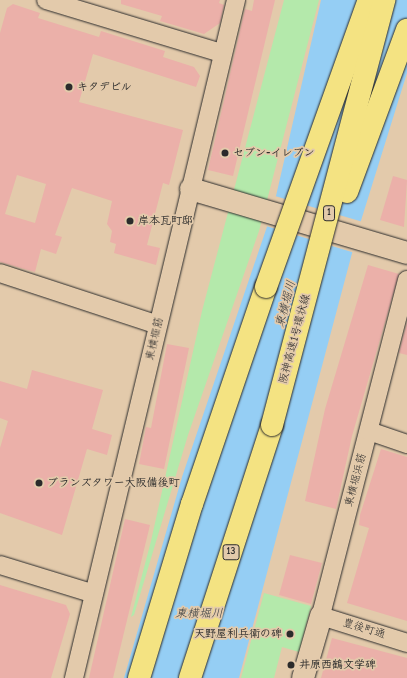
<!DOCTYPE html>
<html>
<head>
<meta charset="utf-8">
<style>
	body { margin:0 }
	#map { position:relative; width:407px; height:678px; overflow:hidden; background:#e3caab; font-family:"Comic Neue","Klee One",sans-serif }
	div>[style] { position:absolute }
	.green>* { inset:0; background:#b4e9ab }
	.water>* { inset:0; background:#95cef4 }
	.pier>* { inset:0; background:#e3caab }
	.building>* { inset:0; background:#ebb0a9 }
	.roads { filter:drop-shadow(0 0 1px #2b2b2b) drop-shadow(0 0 1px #2b2b2b) }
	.street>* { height:18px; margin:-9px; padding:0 9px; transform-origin:9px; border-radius:9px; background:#e3caab }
	.secondary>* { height:22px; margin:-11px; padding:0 11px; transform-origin:11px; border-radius:11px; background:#e3caab }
	.highway>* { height:22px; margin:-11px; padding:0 11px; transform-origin:11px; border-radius:11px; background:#f4e382 }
	.bridges { filter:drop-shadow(0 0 1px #2b2b2b) drop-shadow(0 0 1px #2b2b2b) }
	.highway-bridge>* { height:22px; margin:-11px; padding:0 11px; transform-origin:11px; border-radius:11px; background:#f4e382 }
	.dots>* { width:11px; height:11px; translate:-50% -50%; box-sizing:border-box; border:2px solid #e3caab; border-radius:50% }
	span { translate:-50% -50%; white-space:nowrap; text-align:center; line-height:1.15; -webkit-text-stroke:3.5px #e3caab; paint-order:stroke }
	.shield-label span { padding:1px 3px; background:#e3caab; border:1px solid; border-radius:3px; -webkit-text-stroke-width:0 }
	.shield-label { font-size:10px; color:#2b2b2b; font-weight:700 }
	.poi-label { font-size:11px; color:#2b2b2b; font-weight:700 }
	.left { translate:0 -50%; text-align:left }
	.right { translate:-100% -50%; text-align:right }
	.street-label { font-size:11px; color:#2b2b2b }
	.water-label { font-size:12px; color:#363b3f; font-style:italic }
</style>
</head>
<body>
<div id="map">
	<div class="green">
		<i style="clip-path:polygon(284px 0,319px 0,259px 231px,188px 435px,134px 615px,131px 617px,151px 541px,202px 311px)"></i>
		<i style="clip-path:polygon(264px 593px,311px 606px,299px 652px,282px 647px,274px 678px,241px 678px)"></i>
	</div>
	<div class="water">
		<i style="clip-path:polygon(321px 0,407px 0,407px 73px,359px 227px,239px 678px,124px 678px,182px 477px,273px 209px)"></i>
	</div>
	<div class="pier">
		<i style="clip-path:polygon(275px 196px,363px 222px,355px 253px,266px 226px)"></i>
	</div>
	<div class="building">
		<i style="clip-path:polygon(121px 0,220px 0,219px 3px,224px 5px,220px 23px,204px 34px,160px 21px,162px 16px,121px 4px)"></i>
		<i style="clip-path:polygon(254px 0,275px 0,233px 176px,208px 170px,245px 9px,252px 11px)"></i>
		<i style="clip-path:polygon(evenodd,13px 4px,40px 13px,38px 18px,99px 37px,101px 31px,165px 51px,163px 57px,194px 67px,200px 76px,196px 87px,93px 54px,79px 102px,183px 130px,169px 185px,163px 183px,147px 245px,160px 248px,156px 265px,114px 253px,116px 244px,110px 242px,112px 231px,107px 224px,112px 201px,72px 188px,55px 235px,62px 237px,56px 254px,41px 249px,35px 272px,0 262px,0 33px,7px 8px,13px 4px,17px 175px,46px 184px,35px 223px,5px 214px,17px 175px)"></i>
		<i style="clip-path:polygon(393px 176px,407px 180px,404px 227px,380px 220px)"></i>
		<i style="clip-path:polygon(368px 265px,399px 274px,352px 436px,336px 509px,305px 501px,325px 409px)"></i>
		<i style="clip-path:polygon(407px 322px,407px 355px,399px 353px)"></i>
		<i style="clip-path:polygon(167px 344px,189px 348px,164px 469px,139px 464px,146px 427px,151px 428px)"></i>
		<i style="clip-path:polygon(32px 370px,103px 390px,92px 429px,112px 435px,107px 455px,87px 449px,62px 535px,0 513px,0 448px,8px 421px,0 418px,0 381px,27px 389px)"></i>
		<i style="clip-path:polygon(381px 449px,407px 457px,407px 621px,347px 603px,369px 528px,359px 525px,360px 515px)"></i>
		<i style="clip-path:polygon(125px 519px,150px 525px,113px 678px,89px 678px)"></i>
		<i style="clip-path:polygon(290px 555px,322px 563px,311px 604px,279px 595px)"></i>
		<i style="clip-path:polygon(0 585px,66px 605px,70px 614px,51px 678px,0 678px)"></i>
		<i style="clip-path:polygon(332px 638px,407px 658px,407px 678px,321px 678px)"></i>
	</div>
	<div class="roads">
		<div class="street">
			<i style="left:46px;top:0;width:184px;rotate:16.8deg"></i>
			<i style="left:0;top:273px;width:166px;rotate:18.2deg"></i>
			<i style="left:407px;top:280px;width:347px;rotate:104.4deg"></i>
			<i style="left:321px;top:616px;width:90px;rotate:17.4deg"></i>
			<i style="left:369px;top:431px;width:40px;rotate:18.9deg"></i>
			<i style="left:0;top:565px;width:98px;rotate:17.1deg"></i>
			<i style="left:74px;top:678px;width:697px;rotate:-76.56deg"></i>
		</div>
		<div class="secondary">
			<i style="left:191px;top:189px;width:225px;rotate:16.5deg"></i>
			<i style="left:303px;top:678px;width:65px;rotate:-73.8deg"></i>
		</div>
		<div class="highway">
			<i style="left:139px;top:678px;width:182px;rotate:-73.1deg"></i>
			<i style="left:192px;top:504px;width:229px;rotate:-71.2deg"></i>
			<i style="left:190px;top:678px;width:266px;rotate:-72deg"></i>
		</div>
	</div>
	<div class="bridges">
		<div class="highway-bridge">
			<i style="left:347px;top:192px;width:173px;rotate:-69.7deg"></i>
			<i style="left:266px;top:287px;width:305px;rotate:-70.3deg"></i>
			<i style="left:272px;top:425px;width:440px;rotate:-75.2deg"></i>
		</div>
	</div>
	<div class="dots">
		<i style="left:69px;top:87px;background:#2b2b2b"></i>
		<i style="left:225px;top:153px;background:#2b2b2b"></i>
		<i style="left:130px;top:221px;background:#2b2b2b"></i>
		<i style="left:39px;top:483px;background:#2b2b2b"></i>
		<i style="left:290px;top:634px;background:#2b2b2b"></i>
		<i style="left:291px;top:665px;background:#2b2b2b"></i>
	</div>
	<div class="shield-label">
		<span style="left:329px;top:213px">1</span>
		<span style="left:231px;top:552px">13</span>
	</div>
	<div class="poi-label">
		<span class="left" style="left:77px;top:87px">キタデビル</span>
		<span class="left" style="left:233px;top:153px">セブン-イレブン</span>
		<span class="left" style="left:138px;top:221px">岸本瓦町邸</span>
		<span class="left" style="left:47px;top:483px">ブランズタワー大阪備後町</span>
		<span class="right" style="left:282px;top:634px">天野屋利兵衛の碑</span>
		<span class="left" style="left:299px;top:665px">井原西鶴文学碑</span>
	</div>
	<div class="street-label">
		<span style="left:155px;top:339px;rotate:-77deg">東横堀筋</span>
		<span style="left:295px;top:339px;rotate:-75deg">阪神高速1号環状線</span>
		<span style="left:356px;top:480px;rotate:-75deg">東横堀浜筋</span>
		<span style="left:364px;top:629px;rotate:17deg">豊後町通</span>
	</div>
	<div class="water-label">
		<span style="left:286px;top:304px;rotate:-75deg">東横堀川</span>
		<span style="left:199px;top:614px">東横堀川</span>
	</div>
</div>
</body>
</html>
